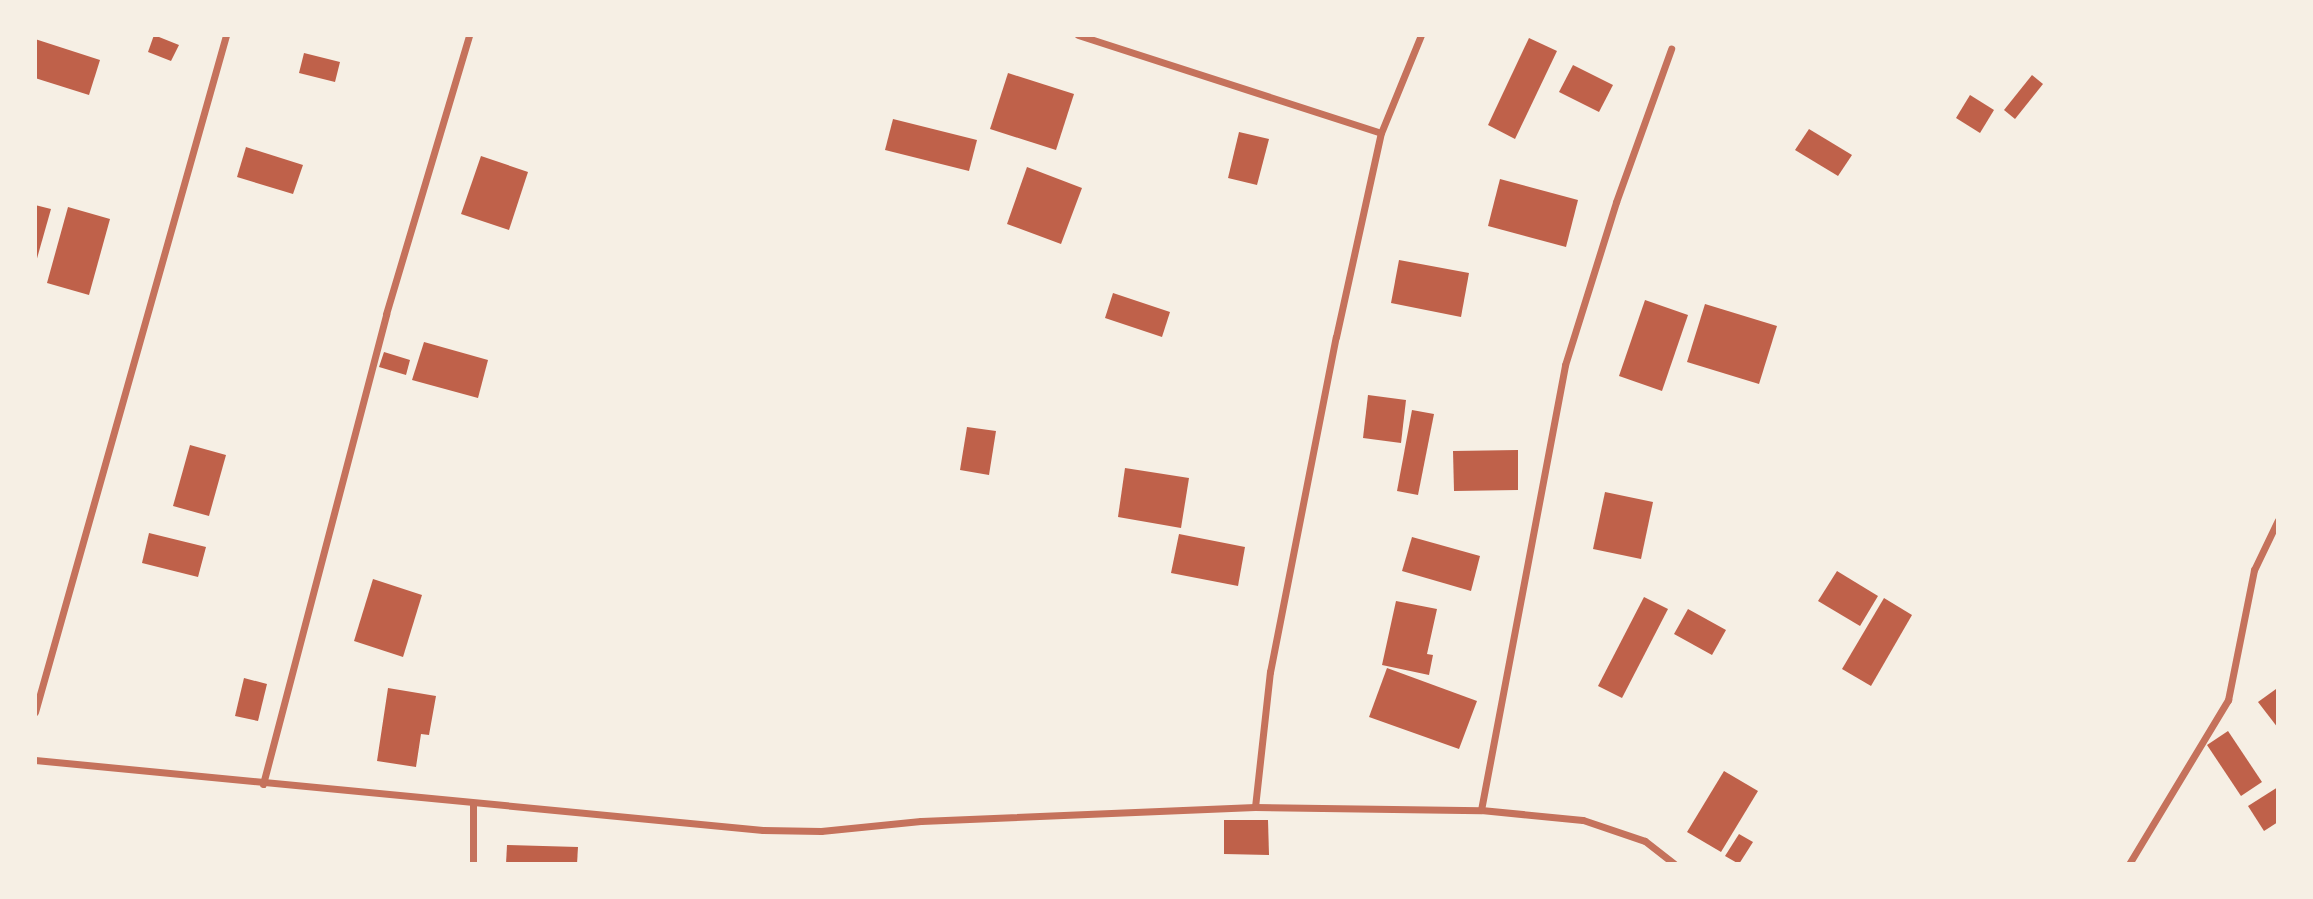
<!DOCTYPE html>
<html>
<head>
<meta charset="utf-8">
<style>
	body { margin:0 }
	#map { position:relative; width:2313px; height:899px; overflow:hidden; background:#f6efe4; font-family:Barlow,sans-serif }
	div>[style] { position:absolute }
	.building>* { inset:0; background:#bf614a }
	.minor>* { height:7px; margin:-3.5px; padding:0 3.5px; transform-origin:3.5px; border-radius:3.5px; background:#c5725c }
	span { translate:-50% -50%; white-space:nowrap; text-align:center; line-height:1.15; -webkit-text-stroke:7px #f6efe4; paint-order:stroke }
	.frame { position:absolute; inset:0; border:37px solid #f6efe4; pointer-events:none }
</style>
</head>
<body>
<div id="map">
	<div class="building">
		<i style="clip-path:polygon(154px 35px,179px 45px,171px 61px,148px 52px)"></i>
		<i style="clip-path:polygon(1529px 38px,1557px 51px,1515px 139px,1488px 125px)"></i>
		<i style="clip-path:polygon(35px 39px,100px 60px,89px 95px,35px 78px)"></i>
		<i style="clip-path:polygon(304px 53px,340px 62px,335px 82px,299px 73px)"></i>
		<i style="clip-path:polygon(1573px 65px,1613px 85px,1599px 112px,1559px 92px)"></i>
		<i style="clip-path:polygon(1008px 73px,1074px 94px,1056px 150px,990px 129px)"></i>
		<i style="clip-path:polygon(2032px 75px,2043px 84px,2015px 119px,2004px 110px)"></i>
		<i style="clip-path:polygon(1970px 95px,1994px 110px,1980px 133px,1956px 118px)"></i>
		<i style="clip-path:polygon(893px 119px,977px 140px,969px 171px,885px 150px)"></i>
		<i style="clip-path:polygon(1809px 129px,1852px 155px,1838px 176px,1795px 150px)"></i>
		<i style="clip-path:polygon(1239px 132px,1269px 139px,1257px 185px,1228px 178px)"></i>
		<i style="clip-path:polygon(246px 147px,303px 165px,293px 194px,237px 177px)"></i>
		<i style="clip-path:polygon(481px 156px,528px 172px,509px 230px,461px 214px)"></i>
		<i style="clip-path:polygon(1027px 167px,1082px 188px,1061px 244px,1007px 224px)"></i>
		<i style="clip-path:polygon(1500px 179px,1578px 200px,1566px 247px,1488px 226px)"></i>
		<i style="clip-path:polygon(35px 205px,51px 209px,36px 262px,35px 262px)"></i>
		<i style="clip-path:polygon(68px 207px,110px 219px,89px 295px,47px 283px)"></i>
		<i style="clip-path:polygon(1399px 260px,1469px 273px,1461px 317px,1391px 303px)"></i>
		<i style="clip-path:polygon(1113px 293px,1170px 312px,1162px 337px,1105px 318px)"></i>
		<i style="clip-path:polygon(1645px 300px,1688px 315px,1662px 391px,1619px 376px)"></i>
		<i style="clip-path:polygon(1705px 304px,1777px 326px,1759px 384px,1687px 362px)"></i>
		<i style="clip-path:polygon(424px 342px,488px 360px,478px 398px,412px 380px)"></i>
		<i style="clip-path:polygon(384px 352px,410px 360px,406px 375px,379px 367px)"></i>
		<i style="clip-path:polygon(1368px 395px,1406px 400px,1401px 443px,1363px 438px)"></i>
		<i style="clip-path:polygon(1412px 410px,1434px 414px,1418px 495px,1397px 491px)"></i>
		<i style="clip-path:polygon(967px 427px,996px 431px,989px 475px,960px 470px)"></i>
		<i style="clip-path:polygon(190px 445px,226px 455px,209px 516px,173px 506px)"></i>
		<i style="clip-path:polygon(1518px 450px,1518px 490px,1454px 491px,1453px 451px)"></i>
		<i style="clip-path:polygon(1125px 468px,1189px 478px,1181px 528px,1118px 517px)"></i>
		<i style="clip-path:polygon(1605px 492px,1653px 502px,1641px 559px,1593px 549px)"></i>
		<i style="clip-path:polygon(149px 533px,206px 547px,198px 577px,142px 563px)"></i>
		<i style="clip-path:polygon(1179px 534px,1245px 547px,1238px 586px,1171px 573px)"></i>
		<i style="clip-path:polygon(1412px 537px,1480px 556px,1471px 591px,1402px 571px)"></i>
		<i style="clip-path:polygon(1837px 571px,1878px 596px,1860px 626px,1818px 601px)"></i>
		<i style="clip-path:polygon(373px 579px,422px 595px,403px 657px,354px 641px)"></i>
		<i style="clip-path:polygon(1644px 597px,1668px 609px,1622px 698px,1598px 686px)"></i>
		<i style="clip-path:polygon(1884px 598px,1912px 615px,1871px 686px,1842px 669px)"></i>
		<i style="clip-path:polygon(1396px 601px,1437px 609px,1427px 654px,1433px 655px,1429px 675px,1382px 665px)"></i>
		<i style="clip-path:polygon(1688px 609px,1726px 630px,1712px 655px,1674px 634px)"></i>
		<i style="clip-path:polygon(1387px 668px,1477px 701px,1459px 749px,1369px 717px)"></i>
		<i style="clip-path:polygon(244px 678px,267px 684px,258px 721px,235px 716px)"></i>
		<i style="clip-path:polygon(388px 688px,436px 696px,429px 735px,421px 734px,416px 767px,377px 761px)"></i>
		<i style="clip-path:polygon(2276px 689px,2278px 692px,2278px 728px,2258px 702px)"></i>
		<i style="clip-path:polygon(2228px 731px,2262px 782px,2241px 796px,2207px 745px)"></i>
		<i style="clip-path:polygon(1724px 771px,1758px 791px,1721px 852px,1687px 832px)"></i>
		<i style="clip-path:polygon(2278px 787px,2278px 822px,2264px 831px,2248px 806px)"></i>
		<i style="clip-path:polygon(1224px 820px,1268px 820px,1269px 855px,1224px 854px)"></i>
		<i style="clip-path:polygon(1739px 834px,1753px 842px,1739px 864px,1725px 856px)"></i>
		<i style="clip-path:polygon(507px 845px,578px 847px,577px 864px,506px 864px)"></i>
	</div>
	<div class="minor">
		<i style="left:1078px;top:35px;width:318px;rotate:17.9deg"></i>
		<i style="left:35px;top:712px;width:703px;rotate:-74.24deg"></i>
		<i style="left:35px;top:760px;width:731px;rotate:5.49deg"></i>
		<i style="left:763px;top:830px;width:58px;rotate:1deg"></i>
		<i style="left:821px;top:831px;width:100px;rotate:-5.7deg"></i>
		<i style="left:921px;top:821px;width:334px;rotate:-2.4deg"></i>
		<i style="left:1255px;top:807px;width:226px;rotate:0.8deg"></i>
		<i style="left:1481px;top:810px;width:102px;rotate:5.6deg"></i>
		<i style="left:1583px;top:820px;width:65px;rotate:18.7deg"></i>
		<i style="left:1645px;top:841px;width:37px;rotate:38deg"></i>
		<i style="left:263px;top:784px;width:486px;rotate:-75.3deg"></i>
		<i style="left:386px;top:314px;width:291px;rotate:-73.4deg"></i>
		<i style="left:1255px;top:807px;width:136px;rotate:-83.7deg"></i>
		<i style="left:1270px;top:672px;width:341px;rotate:-78.9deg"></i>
		<i style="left:1336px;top:337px;width:209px;rotate:-77.6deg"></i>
		<i style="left:1381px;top:133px;width:106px;rotate:-67.8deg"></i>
		<i style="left:1481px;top:810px;width:453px;rotate:-79.3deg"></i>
		<i style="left:1565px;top:365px;width:171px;rotate:-72.6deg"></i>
		<i style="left:1616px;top:202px;width:163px;rotate:-70.2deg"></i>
		<i style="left:473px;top:864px;width:61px;rotate:-90deg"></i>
		<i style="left:2129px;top:864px;width:192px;rotate:-58.9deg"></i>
		<i style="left:2228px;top:700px;width:133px;rotate:-78.7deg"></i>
		<i style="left:2254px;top:570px;width:55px;rotate:-64.4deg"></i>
	</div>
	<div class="frame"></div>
</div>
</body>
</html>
